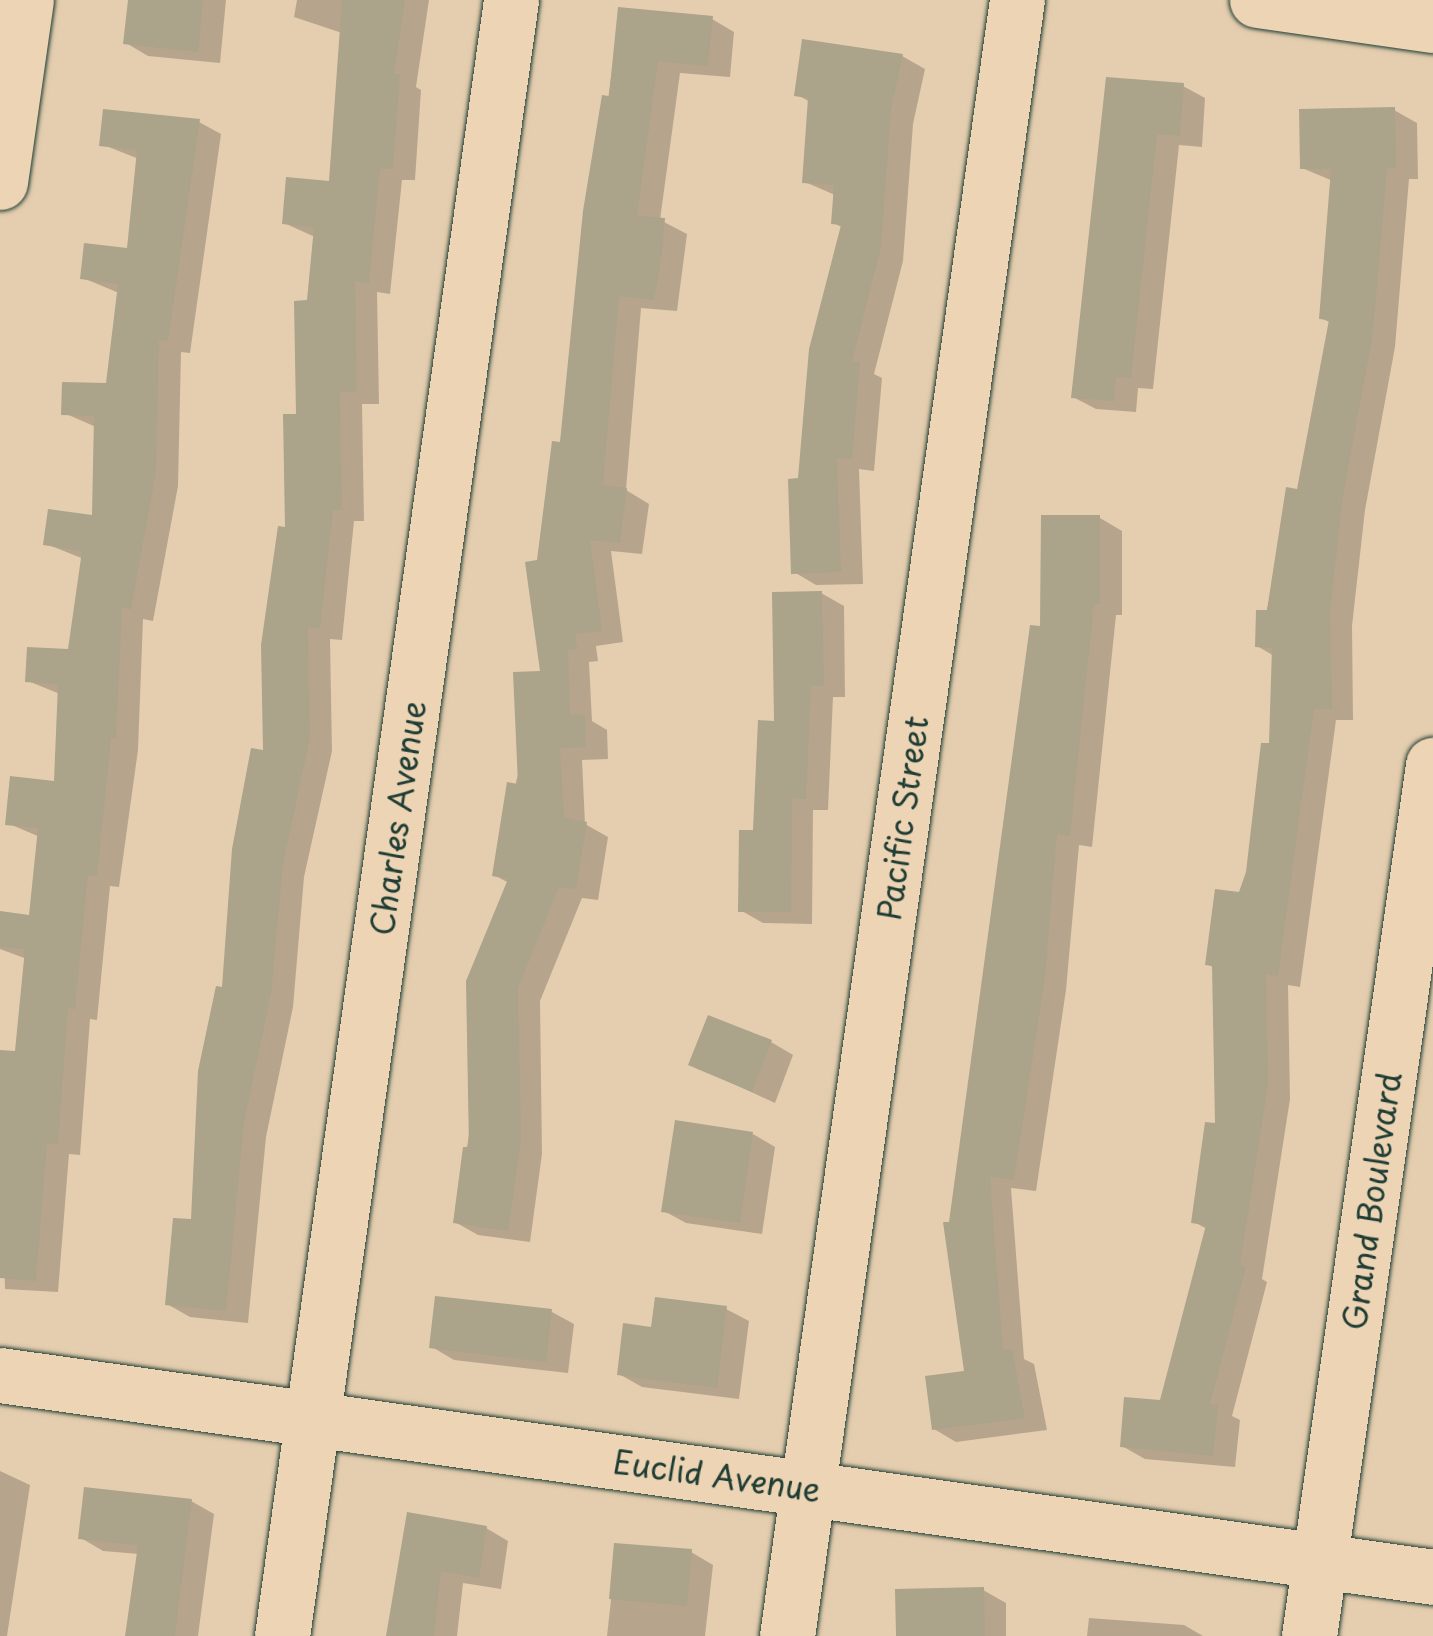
<!DOCTYPE html>
<html>
<head>
<meta charset="utf-8">
<style>
	body { margin:0 }
	#map { position:relative; width:1433px; height:1636px; overflow:hidden; background:#e5ceaf; font-family:"Playpen Sans",sans-serif }
	div>[style] { position:absolute }
	.shadow>* { inset:0; background:#0003 }
	.building>* { inset:0; background:#aba38a }
	.roads { filter:drop-shadow(0 0 2px #1f3d34) drop-shadow(0 0 2px #1f3d34) }
	.minor>* { height:55px; margin:-27.5px; padding:0 27.5px; transform-origin:27.5px; border-radius:27.5px; background:#edd4b4 }
	span { translate:-50% -50%; white-space:nowrap; text-align:center; line-height:1.15; -webkit-text-stroke:10px #edd4b4; paint-order:stroke }
	.street-label { font-size:32px; color:#1f3d34 }
</style>
</head>
<body>
<div id="map">
	<div class="shadow">
		<i style="clip-path:polygon(130px 0,226px 0,220px 63px,148px 56px,126px 43px)"></i>
		<i style="clip-path:polygon(297px 0,429px 0,416px 87px,421px 90px,415px 180px,402px 180px,390px 294px,377px 292px,379px 404px,362px 404px,364px 521px,354px 521px,342px 640px,330px 639px,332px 751px,304px 877px,293px 1007px,266px 1137px,248px 1323px,190px 1317px,167px 1304px,194px 1222px,224px 990px,266px 754px,315px 237px,284px 223px,331px 184px,342px 33px,294px 17px)"></i>
		<i style="clip-path:polygon(620px 10px,712px 19px,734px 32px,730px 77px,680px 73px,660px 220px,687px 234px,677px 311px,641px 308px,626px 490px,649px 504px,642px 554px,611px 551px,623px 642px,596px 646px,598px 661px,589px 662px,592px 721px,607px 730px,608px 759px,582px 760px,585px 824px,608px 837px,598px 900px,582px 898px,540px 1001px,542px 1154px,530px 1242px,478px 1235px,455px 1222px,509px 883px,494px 875px,542px 673px,539px 563px,562px 445px)"></i>
		<i style="clip-path:polygon(902px 56px,925px 69px,913px 124px,903px 261px,874px 374px,882px 378px,874px 471px,859px 469px,863px 584px,816px 585px,794px 572px,800px 481px,843px 228px,834px 223px,835px 195px,805px 182px,810px 102px,796px 94px)"></i>
		<i style="clip-path:polygon(1108px 79px,1183px 86px,1205px 98px,1202px 147px,1179px 145px,1153px 389px,1138px 388px,1136px 412px,1096px 409px,1073px 397px)"></i>
		<i style="clip-path:polygon(1394px 110px,1417px 123px,1418px 179px,1409px 179px,1395px 347px,1365px 510px,1352px 626px,1353px 720px,1336px 720px,1300px 987px,1288px 985px,1290px 1099px,1262px 1279px,1267px 1282px,1232px 1416px,1240px 1420px,1235px 1467px,1145px 1459px,1122px 1446px,1162px 1402px,1207px 1229px,1194px 1222px,1217px 1126px,1214px 968px,1208px 964px,1249px 872px,1272px 746px,1274px 656px,1257px 646px,1299px 491px,1331px 323px,1321px 318px,1333px 181px,1302px 168px)"></i>
		<i style="clip-path:polygon(199px 122px,221px 134px,190px 353px,181px 352px,178px 486px,153px 621px,143px 619px,138px 750px,119px 887px,110px 886px,97px 1020px,90px 1019px,80px 1155px,69px 1154px,58px 1292px,5px 1289px,0 1052px,17px 1054px,27px 959px,0 949px,0 914px,31px 917px,40px 837px,7px 823px,56px 783px,60px 694px,28px 681px,71px 651px,84px 559px,46px 544px,94px 518px,96px 427px,64px 413px,108px 386px,119px 293px,83px 278px,129px 251px,139px 159px,101px 144px)"></i>
		<i style="clip-path:polygon(1100px 518px,1122px 531px,1122px 615px,1116px 615px,1092px 847px,1079px 845px,1066px 990px,1036px 1191px,1011px 1188px,1024px 1359px,1034px 1364px,1047px 1430px,956px 1442px,934px 1429px,967px 1374px,951px 1224px,1043px 629px)"></i>
		<i style="clip-path:polygon(821px 593px,844px 606px,845px 697px,833px 697px,828px 810px,813px 810px,812px 924px,763px 923px,740px 910px,777px 724px)"></i>
		<i style="clip-path:polygon(771px 1042px,793px 1055px,775px 1103px,691px 1064px)"></i>
		<i style="clip-path:polygon(753px 1134px,775px 1147px,762px 1234px,686px 1223px,664px 1211px)"></i>
		<i style="clip-path:polygon(726px 1309px,749px 1321px,739px 1399px,642px 1387px,619px 1374px,653px 1330px)"></i>
		<i style="clip-path:polygon(552px 1312px,574px 1324px,568px 1373px,454px 1360px,432px 1347px)"></i>
		<i style="clip-path:polygon(0 1471px,30px 1485px,7px 1636px,0 1636px)"></i>
		<i style="clip-path:polygon(191px 1501px,214px 1514px,198px 1636px,128px 1636px,139px 1554px,103px 1551px,81px 1538px)"></i>
		<i style="clip-path:polygon(409px 1515px,486px 1528px,508px 1541px,501px 1589px,463px 1583px,457px 1636px,390px 1636px)"></i>
		<i style="clip-path:polygon(617px 1546px,691px 1552px,713px 1565px,705px 1636px,607px 1636px)"></i>
		<i style="clip-path:polygon(983px 1590px,1006px 1603px,1006px 1636px,898px 1636px)"></i>
		<i style="clip-path:polygon(1089px 1618px,1184px 1625px,1203px 1636px,1087px 1636px)"></i>
	</div>
	<div class="building">
		<i style="clip-path:polygon(128px 0,203px 0,198px 52px,123px 44px)"></i>
		<i style="clip-path:polygon(342px 0,405px 0,394px 74px,400px 74px,393px 169px,380px 168px,369px 283px,355px 281px,357px 392px,340px 392px,342px 510px,333px 510px,320px 629px,308px 627px,310px 737px,283px 864px,271px 994px,244px 1123px,226px 1311px,165px 1305px,173px 1218px,191px 1219px,198px 1071px,216px 986px,222px 987px,232px 849px,251px 748px,263px 750px,261px 645px,278px 526px,285px 527px,283px 414px,296px 414px,294px 301px,307px 300px,314px 227px,282px 224px,286px 177px,329px 181px)"></i>
		<i style="clip-path:polygon(618px 7px,713px 16px,708px 66px,658px 61px,637px 216px,665px 218px,662px 254px,654px 300px,619px 296px,603px 485px,627px 488px,620px 543px,590px 540px,602px 631px,575px 634px,577px 649px,568px 650px,570px 715px,585px 714px,586px 747px,560px 748px,564px 818px,587px 822px,576px 889px,559px 887px,518px 988px,521px 1140px,508px 1231px,453px 1223px,463px 1147px,469px 1147px,466px 981px,508px 879px,492px 876px,507px 782px,518px 784px,513px 672px,540px 671px,525px 562px,537px 560px,552px 441px,560px 442px,583px 211px,602px 95px,609px 96px)"></i>
		<i style="clip-path:polygon(802px 39px,903px 54px,891px 110px,881px 247px,852px 362px,860px 363px,852px 459px,837px 458px,841px 572px,791px 574px,788px 479px,798px 478px,809px 349px,841px 225px,831px 224px,834px 185px,802px 183px,808px 98px,794px 96px)"></i>
		<i style="clip-path:polygon(1106px 77px,1184px 83px,1180px 136px,1157px 134px,1131px 378px,1116px 377px,1114px 401px,1071px 398px)"></i>
		<i style="clip-path:polygon(1395px 107px,1396px 168px,1387px 168px,1373px 333px,1343px 496px,1330px 612px,1332px 709px,1314px 709px,1278px 976px,1266px 974px,1268px 1085px,1240px 1265px,1246px 1267px,1210px 1404px,1218px 1405px,1213px 1456px,1120px 1447px,1124px 1397px,1160px 1400px,1206px 1225px,1191px 1223px,1205px 1122px,1215px 1123px,1212px 966px,1205px 965px,1215px 889px,1239px 892px,1246px 872px,1261px 743px,1269px 743px,1272px 648px,1255px 647px,1256px 610px,1267px 610px,1286px 487px,1297px 489px,1329px 320px,1319px 319px,1331px 169px,1300px 169px,1299px 109px)"></i>
		<i style="clip-path:polygon(103px 109px,200px 119px,168px 341px,159px 340px,156px 472px,131px 609px,122px 608px,116px 739px,111px 738px,97px 876px,88px 875px,75px 1009px,68px 1008px,58px 1144px,47px 1143px,36px 1281px,0 1278px,0 1050px,15px 1051px,25px 949px,0 947px,0 911px,29px 915px,38px 828px,5px 825px,10px 776px,54px 781px,58px 684px,25px 682px,27px 647px,68px 649px,82px 551px,43px 545px,48px 509px,92px 515px,94px 416px,61px 415px,62px 382px,106px 383px,118px 284px,80px 279px,84px 243px,127px 248px,137px 150px,99px 146px)"></i>
		<i style="clip-path:polygon(1041px 515px,1100px 515px,1100px 604px,1094px 604px,1070px 836px,1057px 834px,1045px 977px,1014px 1180px,990px 1177px,1003px 1350px,1012px 1349px,1025px 1418px,932px 1430px,925px 1376px,964px 1371px,943px 1222px,949px 1222px,1030px 625px,1040px 626px)"></i>
		<i style="clip-path:polygon(822px 591px,824px 686px,811px 686px,806px 799px,792px 798px,791px 912px,738px 912px,739px 830px,753px 830px,758px 720px,774px 721px,772px 592px)"></i>
		<i style="clip-path:polygon(708px 1015px,772px 1040px,752px 1092px,688px 1065px)"></i>
		<i style="clip-path:polygon(675px 1120px,753px 1132px,740px 1223px,661px 1212px)"></i>
		<i style="clip-path:polygon(435px 1296px,552px 1309px,546px 1362px,429px 1348px)"></i>
		<i style="clip-path:polygon(655px 1297px,727px 1306px,717px 1388px,617px 1375px,623px 1323px,651px 1327px)"></i>
		<i style="clip-path:polygon(84px 1487px,192px 1499px,175px 1636px,125px 1636px,138px 1545px,78px 1539px)"></i>
		<i style="clip-path:polygon(407px 1512px,487px 1526px,479px 1578px,441px 1571px,434px 1636px,386px 1636px)"></i>
		<i style="clip-path:polygon(614px 1543px,692px 1549px,687px 1606px,609px 1599px)"></i>
		<i style="clip-path:polygon(984px 1587px,985px 1636px,896px 1636px,895px 1589px)"></i>
	</div>
	<div class="roads">
		<div class="minor">
			<i style="left:1257px;top:0;width:178px;rotate:8.1deg"></i>
			<i style="left:0;top:182px;width:184px;rotate:-81.9deg"></i>
			<i style="left:0;top:1375px;width:1447px;rotate:8.02deg"></i>
			<i style="left:282px;top:1636px;width:1652px;rotate:-82.03deg"></i>
			<i style="left:787px;top:1636px;width:1652px;rotate:-82deg"></i>
			<i style="left:1309px;top:1636px;width:880px;rotate:-81.9deg"></i>
		</div>
	</div>
	<div class="street-label">
		<span style="left:397px;top:818px;rotate:-82deg">Charles Avenue</span>
		<span style="left:902px;top:818px;rotate:-82deg">Pacific Street</span>
		<span style="left:1371px;top:1201px;rotate:-82deg">Grand Boulevard</span>
		<span style="left:717px;top:1475px;rotate:8deg">Euclid Avenue</span>
	</div>
</div>
</body>
</html>
